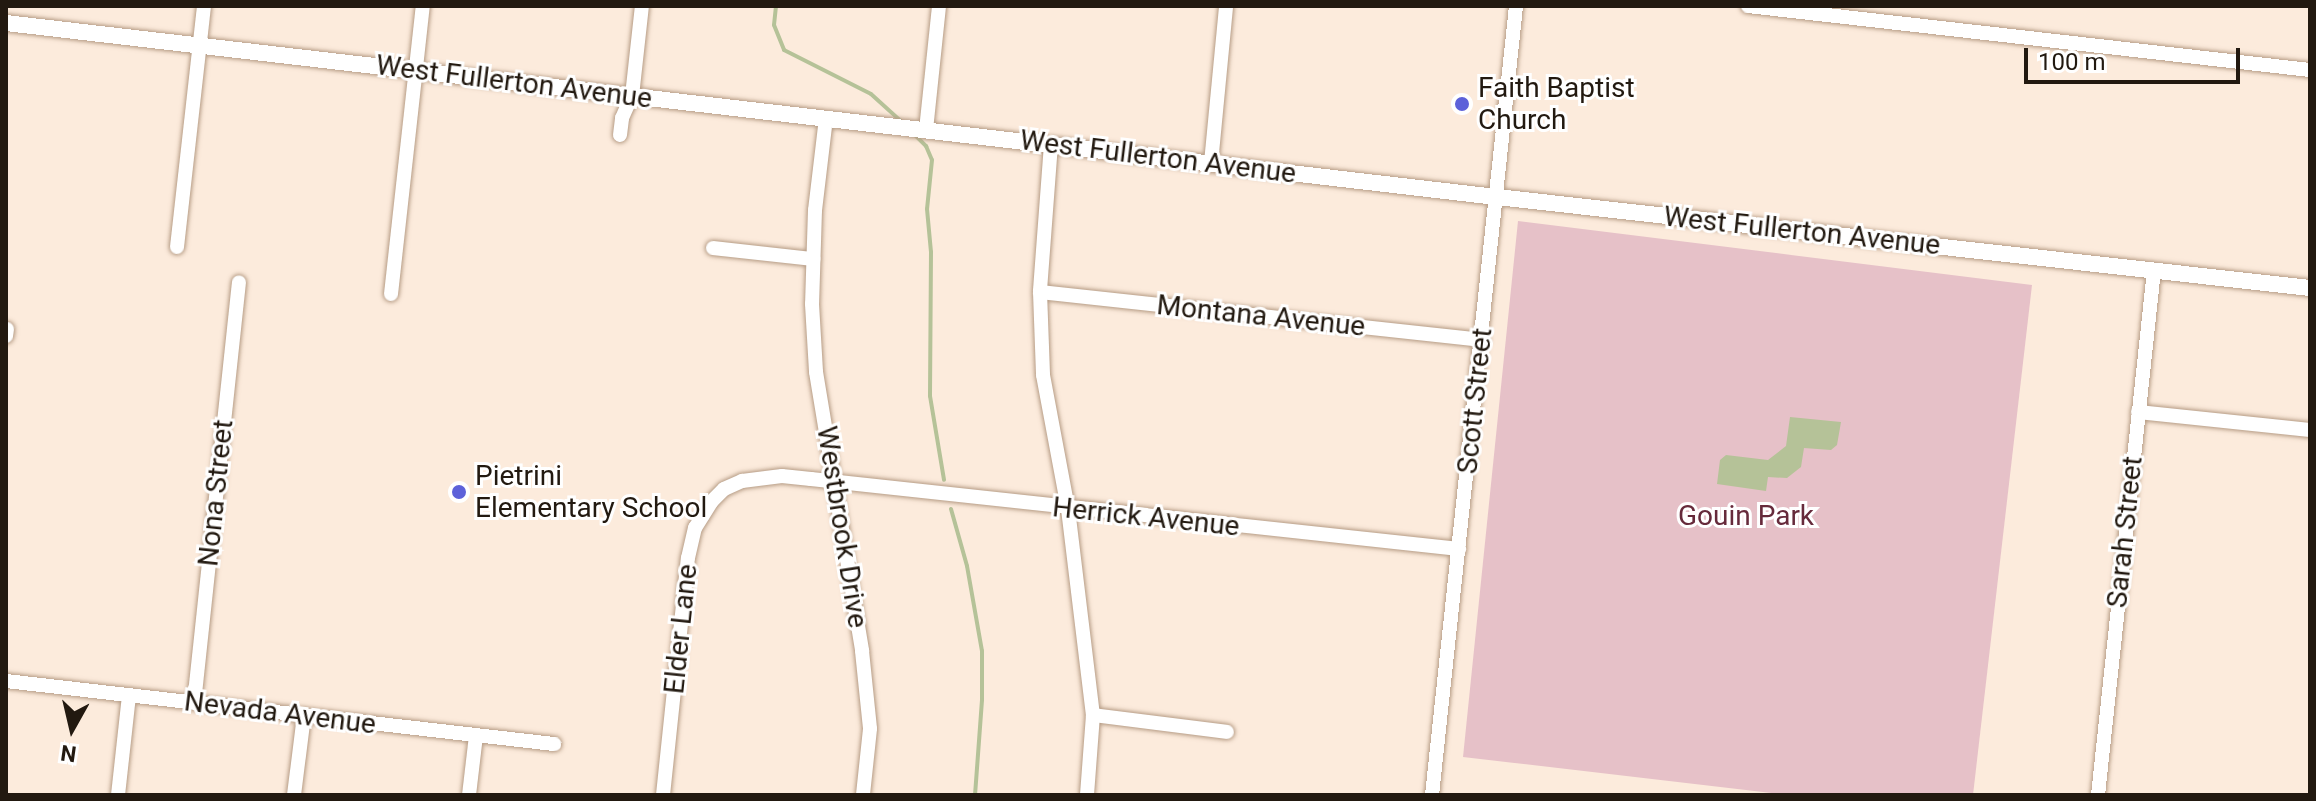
<!DOCTYPE html>
<html>
<head>
<meta charset="utf-8">
<style>
	body { margin:0 }
	#map { position:relative; width:2316px; height:801px; overflow:hidden; background:#fcebdc; font-family:Roboto,sans-serif }
	div>[style] { position:absolute }
	.green>* { inset:0; background:#e6c1c8 }
	.water>* { inset:0; background:#b5c298 }
	.stream>* { height:4px; margin:-2px; padding:0 2px; transform-origin:2px; border-radius:2px; background:#b5c298 }
	.roads { filter:drop-shadow(0 0 2px #b69c85) drop-shadow(0 0 2px #b69c85) }
	.minor>* { height:14px; margin:-7px; padding:0 7px; transform-origin:7px; border-radius:7px; background:#fff }
	.tertiary>* { height:16px; margin:-8px; padding:0 8px; transform-origin:8px; border-radius:8px; background:#fff }
	.dots>* { width:22px; height:22px; translate:-50% -50%; box-sizing:border-box; border:4px solid #fff; border-radius:50% }
	span { translate:-50% -50%; white-space:nowrap; text-align:center; line-height:1.15; -webkit-text-stroke:6px #fff; paint-order:stroke }
	.street-label { font-size:28px; color:#221910 }
	.poi-label { font-size:28px; color:#221910 }
	.left { translate:0 -50%; text-align:left }
	.park-label { font-size:28px; color:#662a3b }
	.frame { position:absolute; inset:0; border:8px solid #221910; pointer-events:none }
	.north { position:absolute; left:32px; top:689px; width:80px; height:80px; -webkit-text-stroke:6px #fff; paint-order:stroke; rotate:188deg; font-size:22px; font-weight:700; line-height:32px; text-align:center; color:#221910 }
	.north::after { content:''; display:block; margin:auto; width:28px; height:36px; background:#221910; clip-path:polygon(50% 0,100% 100%,50% 72%,0 100%) }
	.scale { position:absolute; left:2024px; top:48px; width:216px; height:36px; box-sizing:border-box; border:4px solid #221910; border-top:0; padding-left:10px; font-size:24px; line-height:28px; white-space:nowrap; color:#221910; -webkit-text-stroke:6px #fff; paint-order:stroke }
</style>
</head>
<body>
<div id="map">
	<div class="green">
		<i style="clip-path:polygon(1518px 221px,2032px 285px,1973px 795px,1789px 795px,1463px 757px)"></i>
	</div>
	<div class="water">
		<i style="clip-path:polygon(1790px 417px,1841px 422px,1837px 445px,1831px 450px,1804px 448px,1801px 467px,1787px 478px,1768px 477px,1766px 491px,1717px 484px,1720px 460px,1726px 455px,1768px 460px,1786px 446px)"></i>
	</div>
	<div class="stream">
		<i style="left:776px;top:6px;width:19px;rotate:96deg"></i>
		<i style="left:774px;top:25px;width:27px;rotate:68deg"></i>
		<i style="left:784px;top:50px;width:97px;rotate:26.8deg"></i>
		<i style="left:871px;top:94px;width:43px;rotate:42.2deg"></i>
		<i style="left:915px;top:135px;width:16px;rotate:45deg"></i>
		<i style="left:926px;top:146px;width:15px;rotate:67deg"></i>
		<i style="left:932px;top:160px;width:49px;rotate:95.8deg"></i>
		<i style="left:927px;top:209px;width:43px;rotate:84.7deg"></i>
		<i style="left:931px;top:252px;width:144px;rotate:90.4deg"></i>
		<i style="left:930px;top:396px;width:85px;rotate:80.5deg"></i>
		<i style="left:951px;top:509px;width:59px;rotate:74.3deg"></i>
		<i style="left:967px;top:566px;width:86px;rotate:80deg"></i>
		<i style="left:982px;top:651px;width:49px;rotate:90deg"></i>
		<i style="left:982px;top:700px;width:95px;rotate:94.2deg"></i>
	</div>
	<div class="roads">
		<div class="minor">
			<i style="left:1748px;top:6px;width:566px;rotate:6.5deg"></i>
			<i style="left:826px;top:118px;width:93px;rotate:96.8deg"></i>
			<i style="left:815px;top:210px;width:94px;rotate:91.8deg"></i>
			<i style="left:812px;top:304px;width:68px;rotate:86.6deg"></i>
			<i style="left:816px;top:372px;width:283px;rotate:80.6deg"></i>
			<i style="left:862px;top:651px;width:78px;rotate:84.1deg"></i>
			<i style="left:870px;top:729px;width:66px;rotate:96.1deg"></i>
			<i style="left:926px;top:130px;width:125px;rotate:-84deg"></i>
			<i style="left:620px;top:135px;width:17px;rotate:-83deg"></i>
			<i style="left:622px;top:118px;width:24px;rotate:-66deg"></i>
			<i style="left:632px;top:96px;width:91px;rotate:-83.7deg"></i>
			<i style="left:1051px;top:144px;width:148px;rotate:94.3deg"></i>
			<i style="left:1040px;top:292px;width:83px;rotate:87.9deg"></i>
			<i style="left:1043px;top:375px;width:136px;rotate:79.4deg"></i>
			<i style="left:1068px;top:509px;width:208px;rotate:83.1deg"></i>
			<i style="left:1093px;top:715px;width:80px;rotate:94.3deg"></i>
			<i style="left:1211px;top:163px;width:158px;rotate:-84.5deg"></i>
			<i style="left:177px;top:247px;width:243px;rotate:-83.6deg"></i>
			<i style="left:713px;top:248px;width:101px;rotate:6.3deg"></i>
			<i style="left:1040px;top:292px;width:445px;rotate:6.2deg"></i>
			<i style="left:391px;top:294px;width:290px;rotate:-83.7deg"></i>
			<i style="left:6px;top:336px;width:7px;rotate:-82deg"></i>
			<i style="left:2138px;top:412px;width:173px;rotate:6deg"></i>
			<i style="left:6px;top:681px;width:552px;rotate:6.56deg"></i>
			<i style="left:194px;top:703px;width:423px;rotate:-83.9deg"></i>
			<i style="left:1093px;top:715px;width:135px;rotate:7.2deg"></i>
			<i style="left:118px;top:795px;width:100px;rotate:-83.7deg"></i>
			<i style="left:294px;top:795px;width:80px;rotate:-82.8deg"></i>
			<i style="left:469px;top:795px;width:60px;rotate:-83.3deg"></i>
			<i style="left:663px;top:795px;width:238px;rotate:-84deg"></i>
			<i style="left:688px;top:558px;width:31px;rotate:-77deg"></i>
			<i style="left:695px;top:528px;width:31px;rotate:-58deg"></i>
			<i style="left:711px;top:502px;width:18px;rotate:-45deg"></i>
			<i style="left:724px;top:489px;width:20px;rotate:-24deg"></i>
			<i style="left:742px;top:481px;width:40px;rotate:-7.1deg"></i>
			<i style="left:782px;top:476px;width:29px;rotate:6deg"></i>
			<i style="left:811px;top:479px;width:652px;rotate:6.17deg"></i>
			<i style="left:1432px;top:795px;width:793px;rotate:-83.92deg"></i>
			<i style="left:2098px;top:795px;width:528px;rotate:-83.91deg"></i>
		</div>
		<div class="tertiary">
			<i style="left:6px;top:23px;width:1501px;rotate:6.66deg"></i>
			<i style="left:1497px;top:197px;width:818px;rotate:6.39deg"></i>
		</div>
	</div>
	<div class="dots">
		<i style="left:1462px;top:104px;background:#5d61d9"></i>
		<i style="left:459px;top:492px;background:#5d61d9"></i>
	</div>
	<div class="street-label">
		<span style="left:514px;top:82px;rotate:7deg">West Fullerton Avenue</span>
		<span style="left:1158px;top:157px;rotate:7deg">West Fullerton Avenue</span>
		<span style="left:1802px;top:231px;rotate:6deg">West Fullerton Avenue</span>
		<span style="left:1261px;top:316px;rotate:6deg">Montana Avenue</span>
		<span style="left:1475px;top:401px;rotate:-84deg">Scott Street</span>
		<span style="left:216px;top:493px;rotate:-84deg">Nona Street</span>
		<span style="left:1146px;top:517px;rotate:6deg">Herrick Avenue</span>
		<span style="left:842px;top:527px;rotate:81deg">Westbrook Drive</span>
		<span style="left:2125px;top:532px;rotate:-84deg">Sarah Street</span>
		<span style="left:681px;top:629px;rotate:-84deg">Elder Lane</span>
		<span style="left:280px;top:713px;rotate:7deg">Nevada Avenue</span>
	</div>
	<div class="poi-label">
		<span class="left" style="left:1478px;top:104px">Faith Baptist<br>Church</span>
		<span class="left" style="left:475px;top:492px">Pietrini<br>Elementary School</span>
	</div>
	<div class="park-label">
		<span style="left:1746px;top:516px">Gouin Park</span>
	</div>
	<div class="frame"></div>
	<div class="north">N</div>
	<div class="scale">100 m</div>
</div>
</body>
</html>
